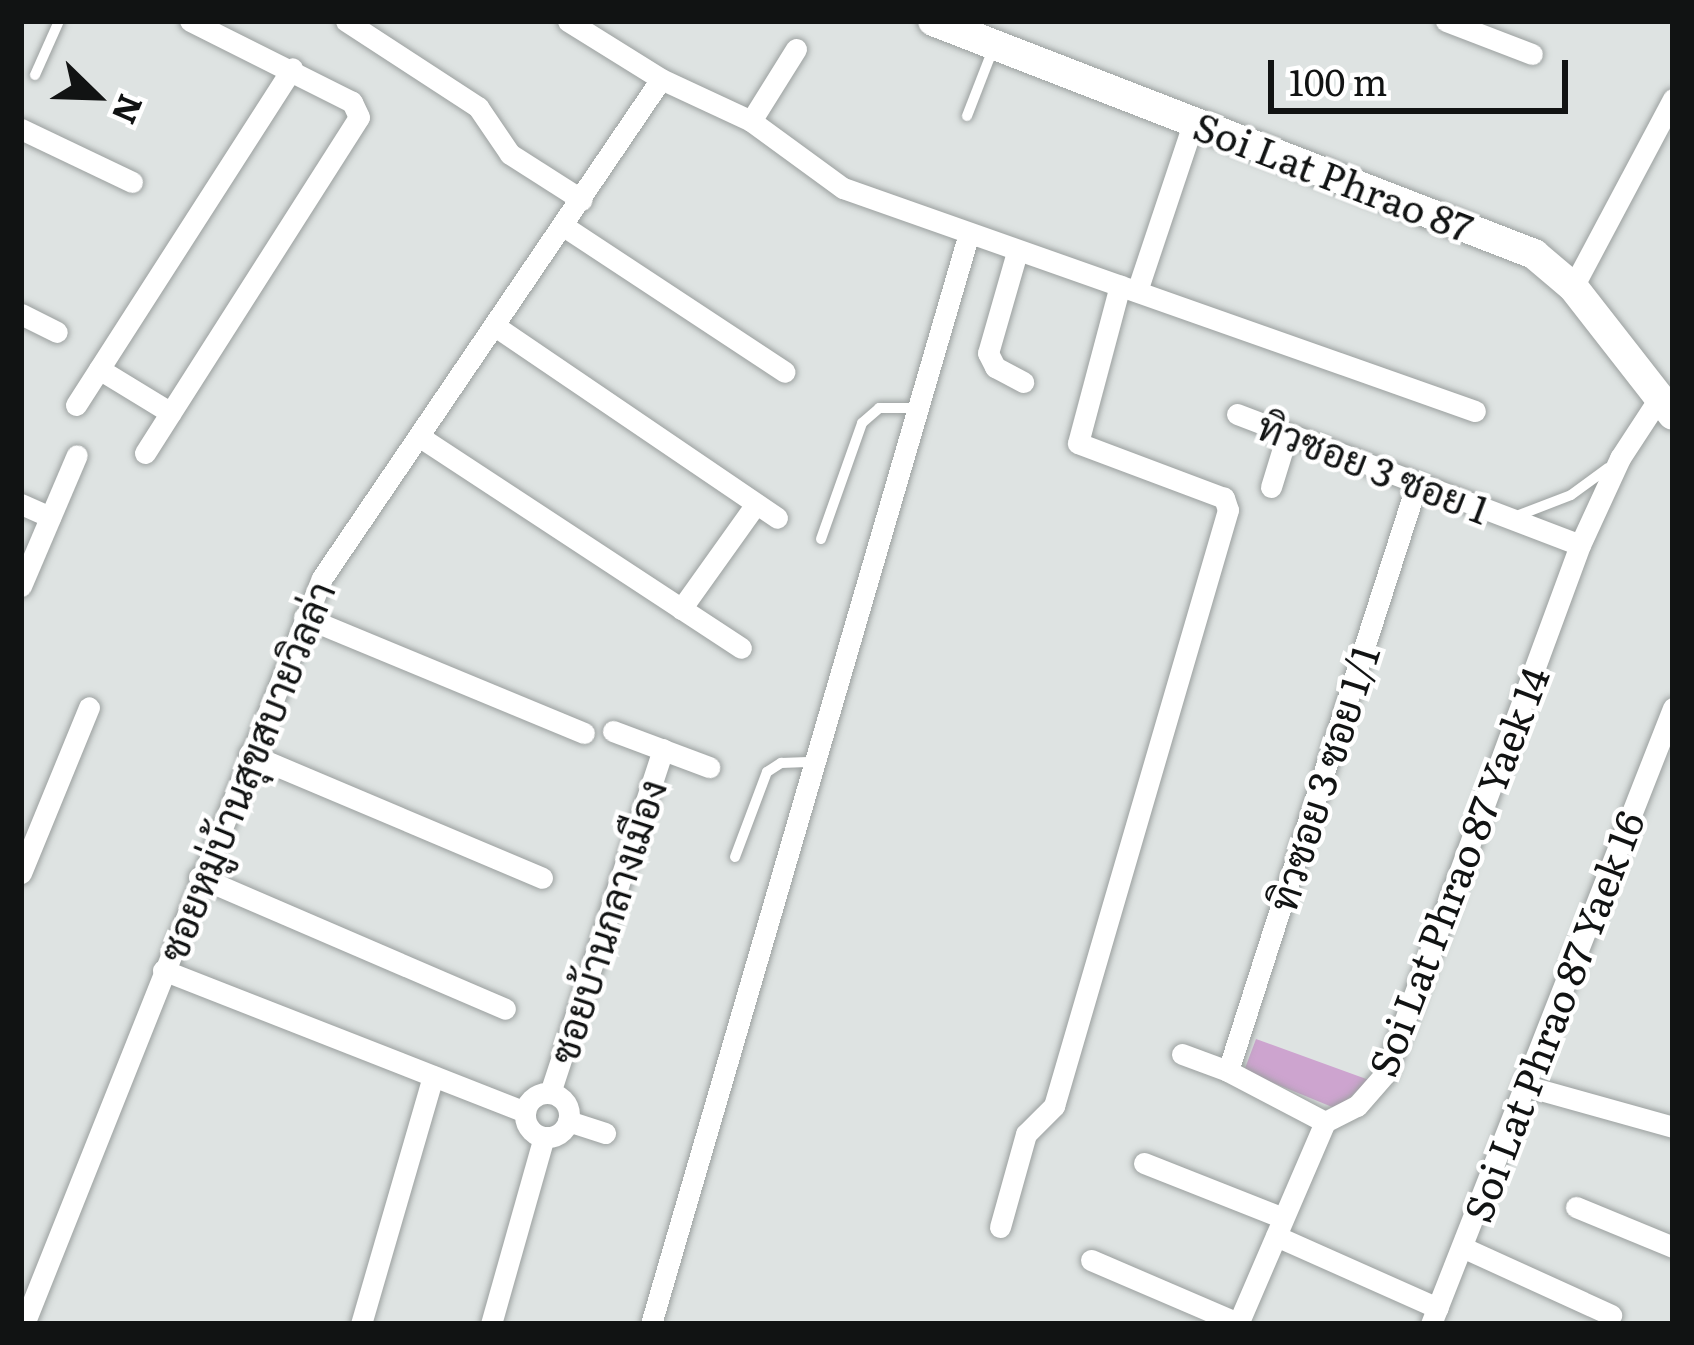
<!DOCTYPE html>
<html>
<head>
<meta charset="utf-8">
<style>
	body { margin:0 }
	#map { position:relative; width:1694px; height:1345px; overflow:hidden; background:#dee3e2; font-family:Literata,Sarabun,serif }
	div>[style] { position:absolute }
	.green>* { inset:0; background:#cda4cf }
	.roads { filter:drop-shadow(0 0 3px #9ba09f) drop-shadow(0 0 3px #9ba09f) }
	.lane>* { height:10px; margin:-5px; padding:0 5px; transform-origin:5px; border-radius:5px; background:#fff }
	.street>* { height:21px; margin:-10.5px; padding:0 10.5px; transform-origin:10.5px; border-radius:10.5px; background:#fff }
	.street>.ring { margin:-10.5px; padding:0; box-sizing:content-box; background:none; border:21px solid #fff; border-radius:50% }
	.secondary>* { height:30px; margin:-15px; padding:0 15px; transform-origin:15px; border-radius:15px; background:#fff }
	span { translate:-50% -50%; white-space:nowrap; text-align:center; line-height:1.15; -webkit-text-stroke:9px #fff; paint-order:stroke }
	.street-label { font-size:39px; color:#111313 }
	.frame { position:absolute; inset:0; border:24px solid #111313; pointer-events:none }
	.north { position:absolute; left:36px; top:36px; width:120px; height:120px; -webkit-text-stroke:9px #fff; paint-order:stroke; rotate:113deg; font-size:33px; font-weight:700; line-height:48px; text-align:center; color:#111313 }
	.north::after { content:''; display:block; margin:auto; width:42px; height:54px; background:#111313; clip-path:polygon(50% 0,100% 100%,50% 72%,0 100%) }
	.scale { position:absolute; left:1268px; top:60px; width:300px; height:54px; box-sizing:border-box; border:6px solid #111313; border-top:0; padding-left:15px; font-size:36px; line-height:42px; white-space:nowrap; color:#111313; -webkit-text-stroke:9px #fff; paint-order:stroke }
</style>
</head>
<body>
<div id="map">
	<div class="green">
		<i style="clip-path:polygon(1256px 1039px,1369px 1080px,1337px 1109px,1244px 1071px)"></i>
	</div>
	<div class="roads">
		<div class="lane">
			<i style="left:35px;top:75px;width:59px;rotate:-66deg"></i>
			<i style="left:967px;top:116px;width:72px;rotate:-68.8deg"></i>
			<i style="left:1514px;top:517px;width:61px;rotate:-21.1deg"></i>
			<i style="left:1571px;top:495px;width:46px;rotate:-36.1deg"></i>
			<i style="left:821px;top:539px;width:123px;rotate:-70.5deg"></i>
			<i style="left:862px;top:423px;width:23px;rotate:-41deg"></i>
			<i style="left:879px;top:408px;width:36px"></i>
			<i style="left:735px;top:857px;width:91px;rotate:-69.4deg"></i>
			<i style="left:767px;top:772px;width:17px;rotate:-33deg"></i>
			<i style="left:781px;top:763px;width:33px;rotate:-2deg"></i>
		</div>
		<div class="street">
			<i style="left:346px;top:21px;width:158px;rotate:33.1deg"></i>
			<i style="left:478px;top:107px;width:57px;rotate:55.8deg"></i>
			<i style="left:510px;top:154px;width:85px;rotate:32.6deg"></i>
			<i style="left:568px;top:21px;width:110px;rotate:31.9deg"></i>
			<i style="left:661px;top:79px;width:99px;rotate:25deg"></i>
			<i style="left:751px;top:121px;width:114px;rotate:36.1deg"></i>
			<i style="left:843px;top:188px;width:670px;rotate:19.44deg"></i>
			<i style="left:1446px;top:21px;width:92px;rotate:21deg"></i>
			<i style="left:751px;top:121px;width:85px;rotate:-58deg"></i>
			<i style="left:21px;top:129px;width:123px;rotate:25.5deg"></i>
			<i style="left:565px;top:227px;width:263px;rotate:33.4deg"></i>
			<i style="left:1017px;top:252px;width:105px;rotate:106deg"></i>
			<i style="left:988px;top:353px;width:16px;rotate:63deg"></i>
			<i style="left:995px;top:367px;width:32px;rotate:28deg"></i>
			<i style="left:1573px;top:287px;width:213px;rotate:-62deg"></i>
			<i style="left:1137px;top:291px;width:179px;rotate:-71.5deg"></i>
			<i style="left:21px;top:314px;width:40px;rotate:26.6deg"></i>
			<i style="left:495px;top:326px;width:341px;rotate:34.2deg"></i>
			<i style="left:99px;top:369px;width:84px;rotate:31.4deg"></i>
			<i style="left:76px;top:405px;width:400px;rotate:-57.3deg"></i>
			<i style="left:1237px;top:414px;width:367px;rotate:20.9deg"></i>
			<i style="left:420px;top:437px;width:384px;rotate:33.3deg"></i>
			<i style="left:145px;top:453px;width:398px;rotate:-57.5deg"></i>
			<i style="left:359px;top:117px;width:17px;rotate:-115deg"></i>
			<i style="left:352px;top:102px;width:181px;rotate:-153.4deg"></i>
			<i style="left:1271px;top:487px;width:54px;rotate:-72.9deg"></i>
			<i style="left:21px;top:504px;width:32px;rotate:24deg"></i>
			<i style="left:21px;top:586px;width:142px;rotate:-66.9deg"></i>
			<i style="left:681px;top:609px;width:129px;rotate:-54.5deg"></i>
			<i style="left:304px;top:617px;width:303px;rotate:22.5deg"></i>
			<i style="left:613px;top:731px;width:103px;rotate:20.6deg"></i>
			<i style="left:249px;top:754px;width:318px;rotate:22.9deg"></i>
			<i style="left:21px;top:873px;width:179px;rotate:-67.7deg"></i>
			<i style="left:199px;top:877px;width:333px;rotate:23.3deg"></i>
			<i style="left:163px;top:970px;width:389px;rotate:21.4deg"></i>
			<i style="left:1182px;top:1054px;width:49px;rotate:20.3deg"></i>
			<i style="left:1526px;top:1086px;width:153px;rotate:15.6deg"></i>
			<i style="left:550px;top:1093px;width:362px;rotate:-71.8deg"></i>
			<i class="ring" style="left:525px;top:1093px;width:23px;height:23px"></i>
			<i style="left:568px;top:1121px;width:39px;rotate:18deg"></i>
			<i style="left:1325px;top:1122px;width:110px;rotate:-152.3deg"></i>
			<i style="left:1228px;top:1071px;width:614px;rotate:-72.18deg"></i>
			<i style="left:1144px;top:1163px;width:149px;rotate:21.6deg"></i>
			<i style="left:1576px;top:1207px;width:105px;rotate:22.4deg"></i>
			<i style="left:1000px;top:1227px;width:97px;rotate:-74.4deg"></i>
			<i style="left:1026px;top:1134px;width:40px;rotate:-45deg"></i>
			<i style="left:1054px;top:1106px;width:621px;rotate:-73.73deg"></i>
			<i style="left:1228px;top:510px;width:13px;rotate:-108deg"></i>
			<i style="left:1224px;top:498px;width:156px;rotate:-159.4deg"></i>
			<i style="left:1078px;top:443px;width:163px;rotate:-75.1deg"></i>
			<i style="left:1276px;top:1236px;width:177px;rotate:24deg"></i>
			<i style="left:1462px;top:1247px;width:164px;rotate:24.5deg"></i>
			<i style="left:1091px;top:1260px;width:160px;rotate:23.2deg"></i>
			<i style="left:24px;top:1324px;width:803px;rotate:-68.23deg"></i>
			<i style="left:322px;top:578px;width:603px;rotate:-55.81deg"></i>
			<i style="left:361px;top:1324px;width:258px;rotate:-73.8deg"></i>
			<i style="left:491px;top:1324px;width:194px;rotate:-74.2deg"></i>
			<i style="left:651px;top:1324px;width:1136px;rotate:-73.75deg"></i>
			<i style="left:1238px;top:1324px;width:220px;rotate:-66.7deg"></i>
			<i style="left:1325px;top:1122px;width:36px;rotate:-27deg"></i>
			<i style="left:1357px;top:1106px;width:43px;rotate:-48.8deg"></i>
			<i style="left:1385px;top:1074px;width:564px;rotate:-69.77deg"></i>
			<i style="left:1580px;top:545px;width:96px;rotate:-65.3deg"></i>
			<i style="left:1620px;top:458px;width:69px;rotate:-56.8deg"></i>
			<i style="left:1431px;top:1324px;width:662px;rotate:-68.55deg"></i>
		</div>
		<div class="secondary">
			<i style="left:933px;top:21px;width:645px;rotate:21.19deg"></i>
			<i style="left:1534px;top:254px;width:51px;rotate:40.2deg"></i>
			<i style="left:1573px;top:287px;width:162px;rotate:52deg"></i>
		</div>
	</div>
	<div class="street-label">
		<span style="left:1334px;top:175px;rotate:21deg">Soi Lat Phrao 87</span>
		<span style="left:1374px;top:466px;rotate:21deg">ทิวซอย 3 ซอย 1</span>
		<span style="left:245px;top:771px;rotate:-68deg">ซอยหมู่บ้านสุขสบายวิลล่า</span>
		<span style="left:1322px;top:778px;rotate:-72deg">ทิวซอย 3 ซอย 1/1</span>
		<span style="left:1457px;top:871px;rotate:-69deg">Soi Lat Phrao 87 Yaek 14</span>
		<span style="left:606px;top:921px;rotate:-72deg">ซอยบ้านกลางเมือง</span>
		<span style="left:1552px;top:1016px;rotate:-69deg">Soi Lat Phrao 87 Yaek 16</span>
	</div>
	<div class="frame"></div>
	<div class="north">N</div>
	<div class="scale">100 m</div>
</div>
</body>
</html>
